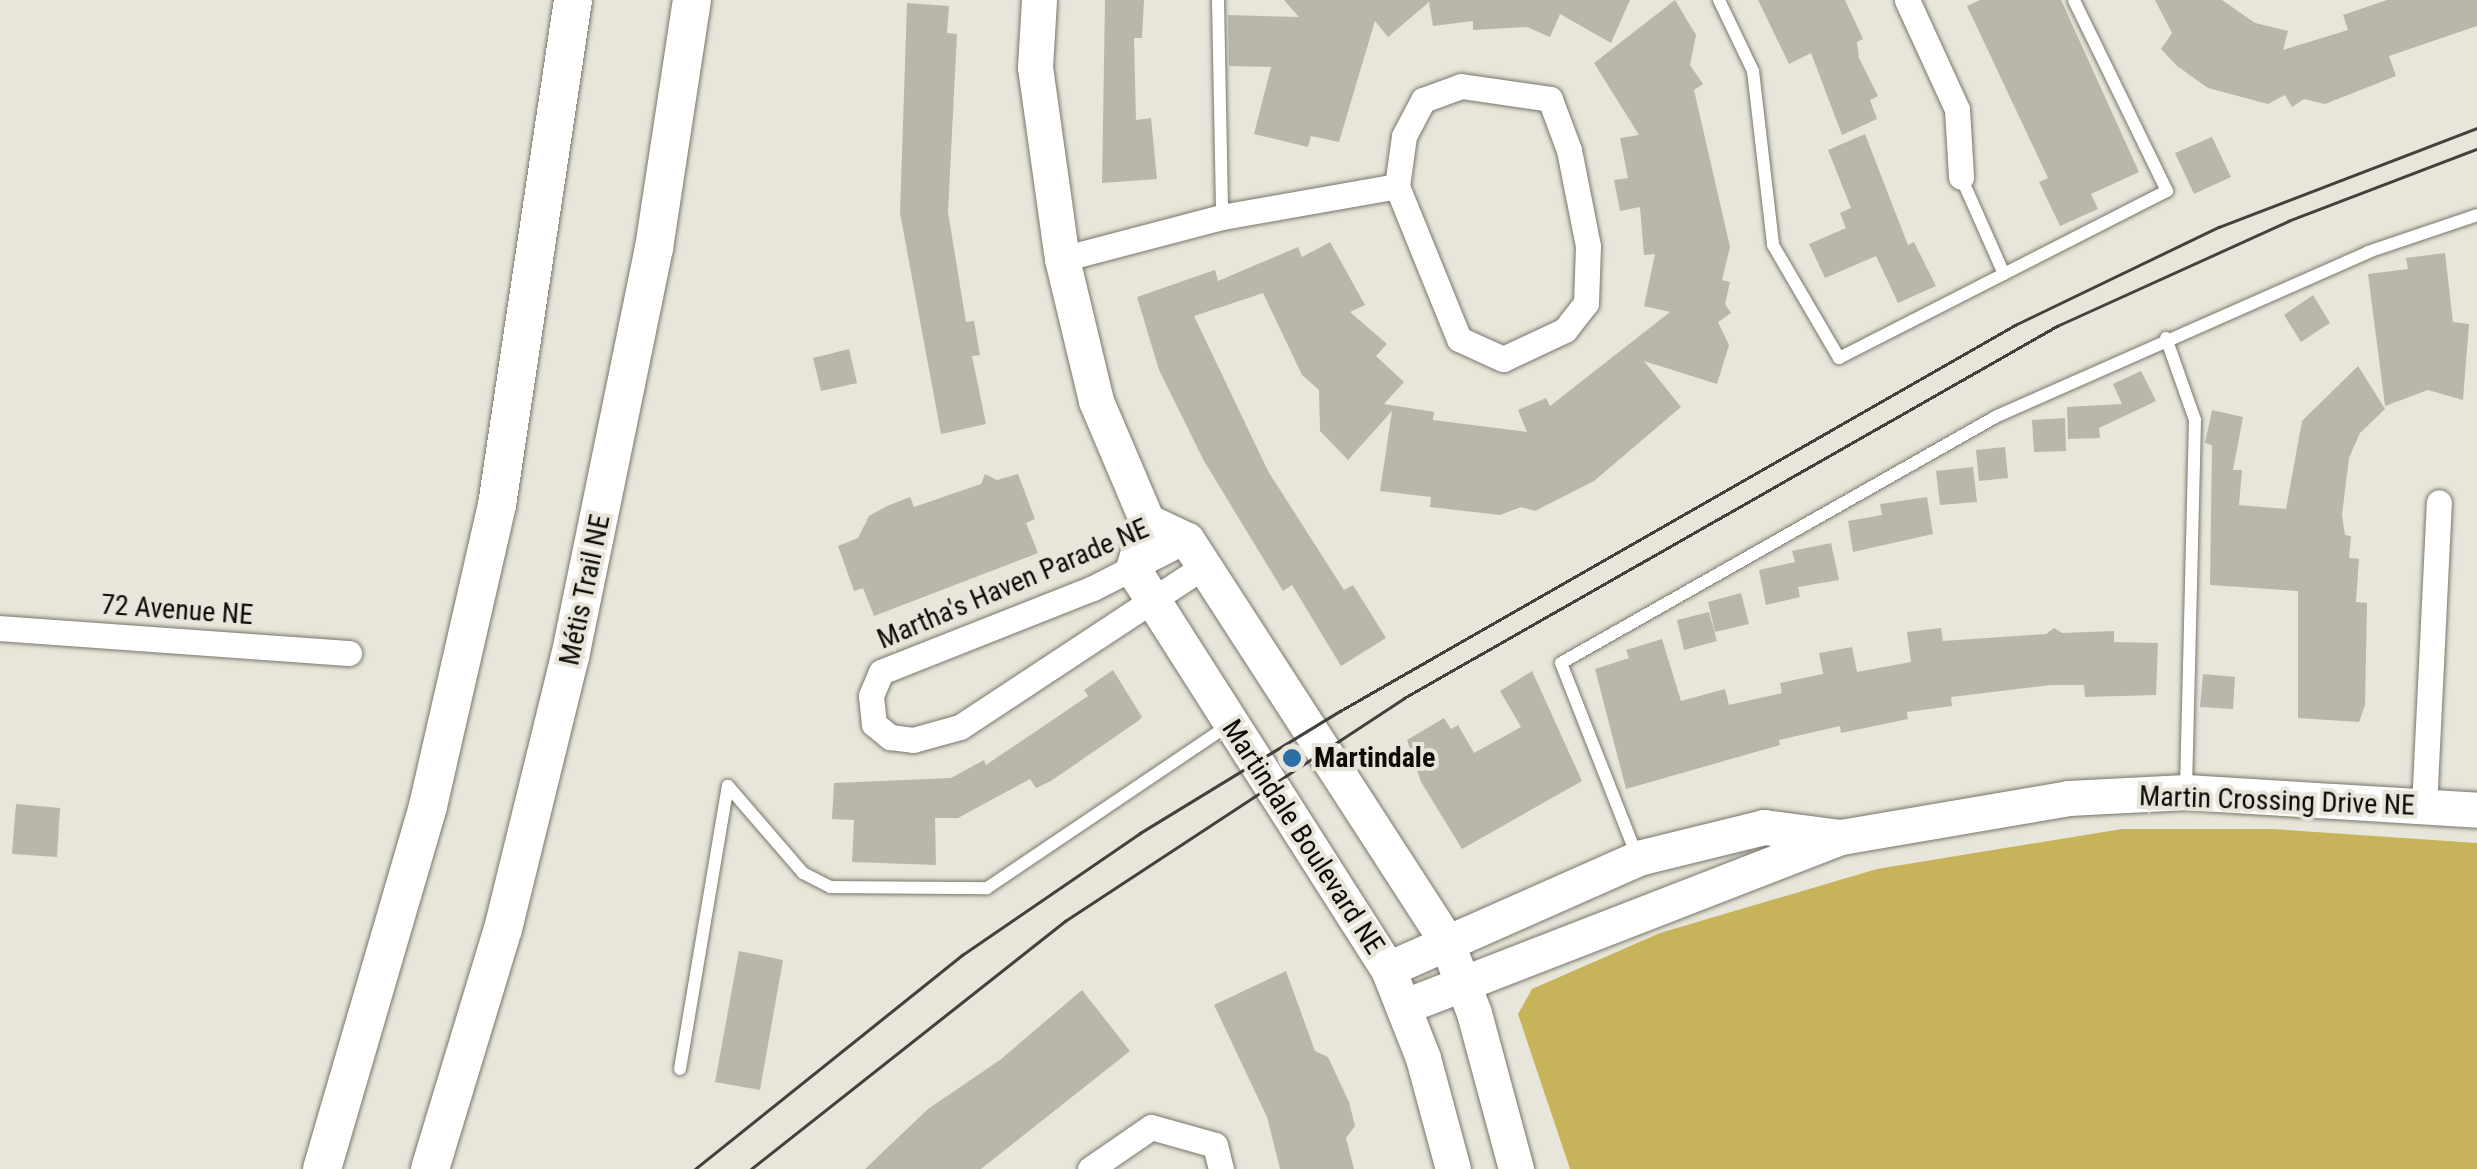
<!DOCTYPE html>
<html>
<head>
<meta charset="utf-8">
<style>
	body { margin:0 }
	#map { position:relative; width:2477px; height:1169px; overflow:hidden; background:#e8e6da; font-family:"Roboto Condensed",sans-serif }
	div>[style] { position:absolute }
	.green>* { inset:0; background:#c7b35a }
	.building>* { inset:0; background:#b9b7ab }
	.roads { filter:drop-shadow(0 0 2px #79766b) drop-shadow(0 0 2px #79766b) }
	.lane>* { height:12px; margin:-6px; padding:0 6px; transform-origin:6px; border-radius:6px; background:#fff }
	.street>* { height:25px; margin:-12.5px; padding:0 12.5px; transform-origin:12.5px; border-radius:12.5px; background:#fff }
	.secondary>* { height:35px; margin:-17.5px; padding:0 17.5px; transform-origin:17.5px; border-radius:17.5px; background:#fff }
	.primary>* { height:38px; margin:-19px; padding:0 19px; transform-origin:19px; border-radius:19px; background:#fff }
	.tram>* { height:2.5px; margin:-1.25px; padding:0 1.25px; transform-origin:1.25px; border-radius:1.25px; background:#43413c }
	.dots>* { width:28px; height:28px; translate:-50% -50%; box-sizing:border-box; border:5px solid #e8e6da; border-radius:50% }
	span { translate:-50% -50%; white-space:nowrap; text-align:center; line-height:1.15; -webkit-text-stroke:8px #e8e6da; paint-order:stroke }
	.street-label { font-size:28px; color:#0c0b08 }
	.poi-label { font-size:28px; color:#0c0b08; font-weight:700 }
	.left { translate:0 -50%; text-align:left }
</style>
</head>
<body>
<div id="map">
	<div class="green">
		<i style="clip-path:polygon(2122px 829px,2272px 829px,2477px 843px,2477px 1169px,1570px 1169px,1518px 1014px,1532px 989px,1660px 933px,1877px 869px)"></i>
	</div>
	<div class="building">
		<i style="clip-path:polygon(1105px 0,1144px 0,1142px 38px,1134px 38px,1136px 120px,1151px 118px,1157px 179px,1102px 183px)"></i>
		<i style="clip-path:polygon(1284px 0,1630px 0,1611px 43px,1560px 14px,1550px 37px,1527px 27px,1473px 30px,1473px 21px,1433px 26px,1429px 2px,1388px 37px,1375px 21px,1339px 142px,1311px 136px,1308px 147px,1254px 134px,1271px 67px,1229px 66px,1228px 15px,1299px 17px)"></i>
		<i style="clip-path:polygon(1675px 0,1696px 35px,1690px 65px,1703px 84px,1694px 90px,1730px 247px,1722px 280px,1730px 282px,1725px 304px,1731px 313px,1718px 322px,1729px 345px,1717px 384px,1644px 361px,1681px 407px,1594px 481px,1535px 511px,1521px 507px,1500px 515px,1430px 507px,1431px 497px,1380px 491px,1392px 411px,1348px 460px,1320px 431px,1319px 390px,1302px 375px,1263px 293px,1194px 316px,1268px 471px,1344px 590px,1353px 585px,1386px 638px,1341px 666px,1292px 585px,1283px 591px,1204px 461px,1159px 370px,1137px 297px,1215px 270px,1218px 281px,1298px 247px,1302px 257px,1330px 242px,1365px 305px,1350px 312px,1387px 344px,1376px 356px,1404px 382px,1384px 404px,1434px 412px,1433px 420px,1527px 432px,1518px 410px,1546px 398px,1550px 406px,1670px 312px,1644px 306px,1655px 254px,1644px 255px,1640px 207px,1620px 211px,1614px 180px,1628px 178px,1620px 138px,1639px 135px,1594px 63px)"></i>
		<i style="clip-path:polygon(1758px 0,1845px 0,1863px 39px,1857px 42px,1859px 58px,1878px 96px,1870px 100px,1877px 119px,1842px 135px,1811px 53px,1789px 64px)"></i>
		<i style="clip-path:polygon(1980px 0,2061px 0,2139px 172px,2091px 194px,2098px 209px,2060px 226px,2039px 182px,2048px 178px,1967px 6px)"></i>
		<i style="clip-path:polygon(2155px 0,2222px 0,2255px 23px,2288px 31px,2283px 50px,2348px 30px,2343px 15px,2387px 0,2477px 0,2477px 26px,2389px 56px,2396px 76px,2325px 104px,2304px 99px,2292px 107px,2285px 95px,2268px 104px,2208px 88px,2177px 66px,2161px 49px,2172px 33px)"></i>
		<i style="clip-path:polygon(907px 3px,949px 6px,947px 33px,957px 34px,948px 212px,966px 322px,974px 321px,980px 355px,972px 356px,986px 424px,941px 434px,900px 213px)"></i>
		<i style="clip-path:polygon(1865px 134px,1908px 245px,1914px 242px,1936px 286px,1898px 303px,1876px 256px,1825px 278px,1809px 244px,1846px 228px,1840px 213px,1851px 208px,1828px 150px)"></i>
		<i style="clip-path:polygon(2212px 137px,2231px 177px,2194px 194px,2175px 153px)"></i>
		<i style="clip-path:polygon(2445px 253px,2453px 322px,2469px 324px,2463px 400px,2428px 390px,2385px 406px,2368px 274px,2408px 269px,2406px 258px)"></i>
		<i style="clip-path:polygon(2313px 295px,2330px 323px,2301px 342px,2284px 315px)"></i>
		<i style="clip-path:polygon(849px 349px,857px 383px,821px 391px,813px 358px)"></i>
		<i style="clip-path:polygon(2358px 366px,2385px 409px,2360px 433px,2349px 458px,2342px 515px,2345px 535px,2351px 536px,2349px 558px,2359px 559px,2356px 602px,2367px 603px,2365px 705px,2359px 722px,2298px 718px,2298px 591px,2210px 585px,2212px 445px,2205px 443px,2212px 410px,2243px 417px,2233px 470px,2242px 470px,2239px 505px,2286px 509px,2302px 421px)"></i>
		<i style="clip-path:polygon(2141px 371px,2156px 401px,2099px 428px,2100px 438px,2068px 439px,2067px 407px,2122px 404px,2113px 384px)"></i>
		<i style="clip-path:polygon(2065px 418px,2066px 451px,2034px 452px,2032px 420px)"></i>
		<i style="clip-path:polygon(2005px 447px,2008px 478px,1979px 481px,1976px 450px)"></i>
		<i style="clip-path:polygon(1973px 467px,1977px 502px,1940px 505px,1936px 471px)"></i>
		<i style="clip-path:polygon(985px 474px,997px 480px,1018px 474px,1035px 519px,1026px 523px,1038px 553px,874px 616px,863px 588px,854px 591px,838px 546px,858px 538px,869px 516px,887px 506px,910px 497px,914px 507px,981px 484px)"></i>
		<i style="clip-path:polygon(1927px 497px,1933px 534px,1853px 552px,1848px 521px,1882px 515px,1880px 504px)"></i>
		<i style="clip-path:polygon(1831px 543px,1839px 580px,1798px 587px,1800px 597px,1766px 605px,1759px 570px,1795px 562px,1792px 551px)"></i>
		<i style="clip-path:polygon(1741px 593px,1749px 624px,1715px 632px,1708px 602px)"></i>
		<i style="clip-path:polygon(1709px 612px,1717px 641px,1684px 650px,1677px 620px)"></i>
		<i style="clip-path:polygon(1941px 628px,1943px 641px,2046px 634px,2054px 628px,2062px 633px,2114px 631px,2114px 642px,2158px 643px,2156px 695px,2085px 697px,2084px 685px,2051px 685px,1951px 697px,1952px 706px,1907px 712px,1908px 719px,1841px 733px,1840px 726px,1779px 740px,1780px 745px,1626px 789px,1595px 669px,1629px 658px,1626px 650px,1662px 639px,1681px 701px,1725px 689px,1729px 705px,1782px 693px,1780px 683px,1823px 674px,1819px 653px,1852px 647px,1857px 672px,1911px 662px,1907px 632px)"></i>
		<i style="clip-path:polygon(1113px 670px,1142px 717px,1138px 721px,1051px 781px,1036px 788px,1030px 779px,958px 818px,935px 818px,936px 865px,852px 862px,854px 820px,832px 819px,834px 783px,951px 778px,984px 760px,986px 765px,1088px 696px,1084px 690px)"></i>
		<i style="clip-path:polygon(1532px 671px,1582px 781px,1462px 849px,1421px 782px,1407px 740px,1444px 718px,1451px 729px,1458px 725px,1474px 753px,1521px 727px,1500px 691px)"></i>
		<i style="clip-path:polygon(2203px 674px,2235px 677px,2233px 709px,2200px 707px)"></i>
		<i style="clip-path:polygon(16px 804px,60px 808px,57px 857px,12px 854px)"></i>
		<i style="clip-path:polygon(739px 951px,783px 960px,760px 1090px,715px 1082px)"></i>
		<i style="clip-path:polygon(1286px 971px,1315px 1051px,1328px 1057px,1349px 1102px,1355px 1126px,1346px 1138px,1354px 1169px,1280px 1169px,1267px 1117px,1214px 1005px)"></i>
		<i style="clip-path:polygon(1082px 990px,1130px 1051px,981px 1169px,865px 1169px,928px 1109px,1000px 1060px)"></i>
	</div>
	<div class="roads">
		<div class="lane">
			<i style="left:1218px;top:0;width:217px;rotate:88.9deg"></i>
			<i style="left:1719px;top:0;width:79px;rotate:64.4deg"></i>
			<i style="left:1753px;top:71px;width:175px;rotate:83.4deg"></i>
			<i style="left:1773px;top:245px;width:131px;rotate:59.7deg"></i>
			<i style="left:1839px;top:358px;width:368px;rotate:-27deg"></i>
			<i style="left:2167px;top:191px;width:212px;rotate:-116deg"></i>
			<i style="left:1961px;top:177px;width:106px;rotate:66.1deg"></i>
			<i style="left:2166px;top:338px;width:87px;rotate:70.5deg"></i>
			<i style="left:2195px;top:420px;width:371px;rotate:91.4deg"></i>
			<i style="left:728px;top:786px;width:115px;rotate:49.2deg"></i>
			<i style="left:803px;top:873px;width:31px;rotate:27deg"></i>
			<i style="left:831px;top:887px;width:156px;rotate:0.4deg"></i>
			<i style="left:987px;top:888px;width:292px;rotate:-34deg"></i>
			<i style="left:1637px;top:856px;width:207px;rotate:-111.5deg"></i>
			<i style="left:1561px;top:663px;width:501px;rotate:-29.53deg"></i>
			<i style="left:1997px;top:416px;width:406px;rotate:-23.8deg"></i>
			<i style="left:2368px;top:252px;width:115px;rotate:-18.7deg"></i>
			<i style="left:680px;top:1069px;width:287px;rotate:-80.4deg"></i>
		</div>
		<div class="street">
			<i style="left:1907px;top:0;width:120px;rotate:65.4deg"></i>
			<i style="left:1957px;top:109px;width:68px;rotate:86.6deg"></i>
			<i style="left:1461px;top:86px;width:90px;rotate:8.3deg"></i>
			<i style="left:1550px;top:99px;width:54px;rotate:69.6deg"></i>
			<i style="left:1569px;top:150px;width:98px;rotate:78.8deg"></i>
			<i style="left:1588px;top:246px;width:57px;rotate:92deg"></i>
			<i style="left:1586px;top:303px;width:34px;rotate:128deg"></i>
			<i style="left:1565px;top:330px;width:68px;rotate:154.9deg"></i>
			<i style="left:1503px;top:359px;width:48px;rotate:-155.6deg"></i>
			<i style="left:1459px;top:339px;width:165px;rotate:-112.1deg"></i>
			<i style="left:1397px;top:186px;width:50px;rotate:-82deg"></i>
			<i style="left:1404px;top:136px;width:41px;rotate:-62.2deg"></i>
			<i style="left:1423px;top:100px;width:40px;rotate:-20.2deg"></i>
			<i style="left:1062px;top:259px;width:165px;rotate:-14.7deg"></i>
			<i style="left:1222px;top:217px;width:178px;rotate:-10deg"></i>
			<i style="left:1187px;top:540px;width:106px;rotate:152.9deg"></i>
			<i style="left:1093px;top:588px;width:228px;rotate:158.4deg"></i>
			<i style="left:881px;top:672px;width:26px;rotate:113deg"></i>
			<i style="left:871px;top:696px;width:28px;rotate:84deg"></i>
			<i style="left:874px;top:724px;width:21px;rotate:39deg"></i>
			<i style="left:890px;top:737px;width:23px;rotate:7deg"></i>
			<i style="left:913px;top:740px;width:49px;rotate:-15.5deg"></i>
			<i style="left:960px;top:727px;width:292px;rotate:-33.4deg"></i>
			<i style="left:0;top:628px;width:350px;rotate:4.1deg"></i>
			<i style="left:2424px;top:807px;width:305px;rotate:-87.2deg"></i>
			<i style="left:1090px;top:1169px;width:74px;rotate:-34.5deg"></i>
			<i style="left:1151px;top:1127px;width:66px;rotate:15.7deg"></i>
			<i style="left:1215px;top:1145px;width:25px;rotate:76deg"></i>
		</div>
		<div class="secondary">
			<i style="left:1039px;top:0;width:67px;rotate:93.4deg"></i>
			<i style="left:1035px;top:67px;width:194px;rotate:82deg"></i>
			<i style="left:1062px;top:259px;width:146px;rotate:76.5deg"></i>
			<i style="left:1096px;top:401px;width:130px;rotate:67deg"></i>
			<i style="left:1147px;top:521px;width:50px;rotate:106.3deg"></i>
			<i style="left:1133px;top:569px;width:474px;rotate:57.5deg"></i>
			<i style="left:1388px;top:969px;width:96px;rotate:68.5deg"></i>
			<i style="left:1423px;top:1058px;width:115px;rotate:74.9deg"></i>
			<i style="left:1147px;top:521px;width:44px;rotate:25.4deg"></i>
			<i style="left:1187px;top:540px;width:477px;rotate:57.1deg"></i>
			<i style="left:1446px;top:941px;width:77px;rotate:68.7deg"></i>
			<i style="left:1474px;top:1013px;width:162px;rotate:74.9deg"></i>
			<i style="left:1388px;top:969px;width:274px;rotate:-23.9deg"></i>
			<i style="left:1638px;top:858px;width:130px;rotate:-13.8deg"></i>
			<i style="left:1764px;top:827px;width:77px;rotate:7.5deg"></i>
			<i style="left:1405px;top:1006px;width:468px;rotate:-21.2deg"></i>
			<i style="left:1841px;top:837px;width:230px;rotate:-9.7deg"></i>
			<i style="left:2068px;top:798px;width:118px;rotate:-2.9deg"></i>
			<i style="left:2186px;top:792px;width:292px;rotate:3.5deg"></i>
		</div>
		<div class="primary">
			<i style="left:322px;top:1169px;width:378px;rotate:-73.7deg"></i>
			<i style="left:428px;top:806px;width:309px;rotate:-77.1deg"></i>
			<i style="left:497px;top:505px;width:511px;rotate:-81.44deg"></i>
			<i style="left:430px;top:1169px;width:251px;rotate:-73.1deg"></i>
			<i style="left:503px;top:929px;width:280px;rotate:-76.2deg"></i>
			<i style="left:570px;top:657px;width:418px;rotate:-78.4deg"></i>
			<i style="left:654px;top:248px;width:251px;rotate:-81.3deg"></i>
		</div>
	</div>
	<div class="tram">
		<i style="left:695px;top:1169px;width:342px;rotate:-38.7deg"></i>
		<i style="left:962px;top:955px;width:216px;rotate:-34.4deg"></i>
		<i style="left:1140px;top:833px;width:234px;rotate:-31.4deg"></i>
		<i style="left:1340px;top:711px;width:778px;rotate:-29.76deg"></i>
		<i style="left:2015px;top:325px;width:226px;rotate:-25.7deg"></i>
		<i style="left:2219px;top:227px;width:276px;rotate:-21deg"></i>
		<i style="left:751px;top:1169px;width:400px;rotate:-38.3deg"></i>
		<i style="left:1065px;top:921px;width:406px;rotate:-33.3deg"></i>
		<i style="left:1404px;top:698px;width:752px;rotate:-29.67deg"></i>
		<i style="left:2057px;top:326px;width:254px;rotate:-24.4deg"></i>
		<i style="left:2288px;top:221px;width:202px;rotate:-20.9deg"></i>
	</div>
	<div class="dots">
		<i style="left:1292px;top:758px;background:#2d6ea4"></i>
	</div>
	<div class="street-label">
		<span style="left:1013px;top:584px;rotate:-23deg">Martha's Haven Parade NE</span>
		<span style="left:585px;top:590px;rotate:-78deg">Métis Trail NE</span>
		<span style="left:177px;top:610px;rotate:4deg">72 Avenue NE</span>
		<span style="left:2277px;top:801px;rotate:2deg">Martin Crossing Drive NE</span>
		<span style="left:1303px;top:837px;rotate:57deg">Martindale Boulevard NE</span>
	</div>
	<div class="poi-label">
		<span class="left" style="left:1314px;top:758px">Martindale</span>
	</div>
</div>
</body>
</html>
